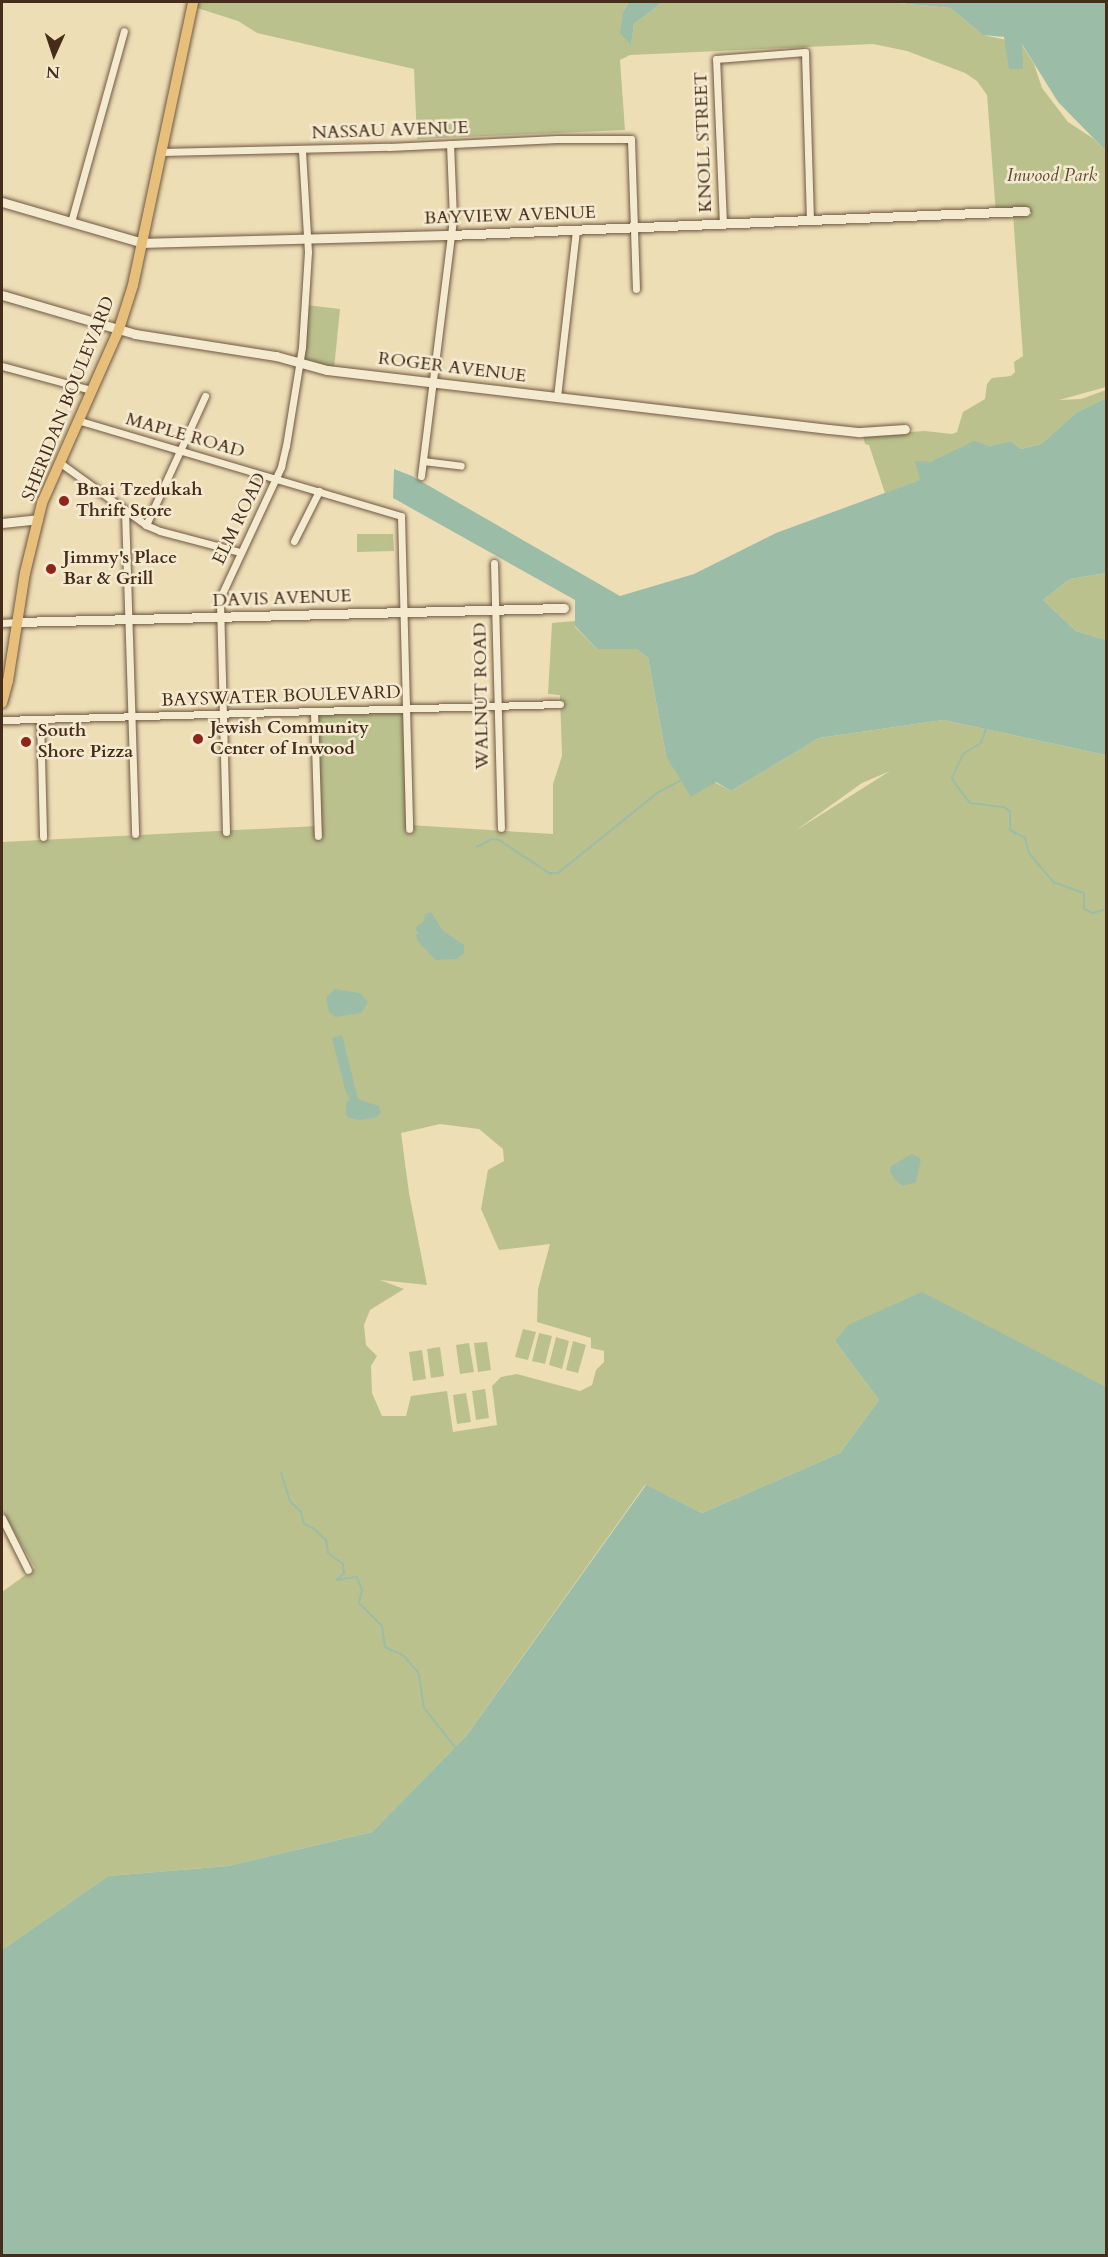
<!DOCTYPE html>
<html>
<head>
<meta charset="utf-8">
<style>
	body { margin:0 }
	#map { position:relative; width:1108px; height:2257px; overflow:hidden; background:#eedeb6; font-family:Cardo,serif }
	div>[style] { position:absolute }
	.green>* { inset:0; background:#bac18d }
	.water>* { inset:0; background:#9bbda8 }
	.stream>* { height:2px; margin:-1px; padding:0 1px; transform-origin:1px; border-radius:1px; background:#9bbda8 }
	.roads { filter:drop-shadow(0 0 2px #705841) drop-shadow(0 0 2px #705841) }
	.minor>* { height:7px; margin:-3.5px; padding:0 3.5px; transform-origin:3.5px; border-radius:3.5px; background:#f4ead0 }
	.tertiary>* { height:9px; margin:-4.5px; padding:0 4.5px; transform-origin:4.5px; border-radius:4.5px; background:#f4ead0 }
	.primary>* { height:10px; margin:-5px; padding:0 5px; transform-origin:5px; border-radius:5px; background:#e7bf7b }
	.dots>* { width:16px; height:16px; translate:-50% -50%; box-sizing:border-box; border:3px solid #f4ead0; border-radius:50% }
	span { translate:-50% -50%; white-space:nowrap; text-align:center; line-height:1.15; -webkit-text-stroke:5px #f4ead0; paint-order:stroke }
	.street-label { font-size:18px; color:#462c1a }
	.park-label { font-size:18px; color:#5d4a31; font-style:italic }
	.poi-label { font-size:18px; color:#462c1a; font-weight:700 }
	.left { translate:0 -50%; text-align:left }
	.frame { position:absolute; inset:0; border:3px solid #462c1a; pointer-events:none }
	.north { position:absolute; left:24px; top:24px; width:60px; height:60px; -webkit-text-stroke:4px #f4ead0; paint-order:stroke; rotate:183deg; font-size:16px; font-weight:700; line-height:24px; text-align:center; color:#462c1a }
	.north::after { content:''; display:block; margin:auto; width:21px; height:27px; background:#462c1a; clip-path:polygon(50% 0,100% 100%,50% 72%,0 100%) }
</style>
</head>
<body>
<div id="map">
	<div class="green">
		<i style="clip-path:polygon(195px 2px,629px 2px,623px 12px,631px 44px,634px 24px,663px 2px,888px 2px,950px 8px,983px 35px,1021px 43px,1034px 64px,1042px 88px,1068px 122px,1094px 139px,1106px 151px,1106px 387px,1059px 400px,1081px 399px,1106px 390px,1106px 398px,1077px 412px,1041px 444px,1021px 449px,1010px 441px,990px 446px,974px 442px,930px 462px,916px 462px,921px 480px,885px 493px,869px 445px,865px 444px,863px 435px,925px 431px,952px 434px,957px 432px,963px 412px,985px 399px,987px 384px,992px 378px,1011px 376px,1015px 372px,1014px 362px,1023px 356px,1013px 214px,996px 214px,987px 95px,977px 81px,965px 73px,907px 51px,873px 44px,630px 55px,620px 60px,625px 130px,417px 139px,414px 69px,257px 33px,238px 21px,194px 7px)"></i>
		<i style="clip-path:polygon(306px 305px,340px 309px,334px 369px,300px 361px)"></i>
		<i style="clip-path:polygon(357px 534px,393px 534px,394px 551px,357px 552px)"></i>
		<i style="clip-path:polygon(1106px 573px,1106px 640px,1076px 631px,1043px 600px,1070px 579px)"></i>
		<i style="clip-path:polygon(evenodd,575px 621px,575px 627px,597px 649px,637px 649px,648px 658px,666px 756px,731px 791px,819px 738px,943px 720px,1106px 755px,1106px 1387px,835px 1341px,879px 1400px,840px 1453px,702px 1513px,645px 1485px,466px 1736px,372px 1832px,228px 1866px,108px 1876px,2px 1950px,2px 1592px,35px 1568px,2px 1510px,2px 842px,316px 826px,312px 711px,406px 709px,409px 825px,553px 834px,553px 784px,562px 756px,560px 695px,548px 694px,552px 623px,575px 621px,890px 771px,795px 831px,862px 783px,890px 771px,575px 621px,440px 1124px,479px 1129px,503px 1149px,504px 1161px,488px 1170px,481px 1209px,499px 1250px,550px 1244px,538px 1289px,537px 1322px,591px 1338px,591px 1348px,604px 1351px,604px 1362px,596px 1370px,592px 1385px,580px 1391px,517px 1374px,501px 1377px,492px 1386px,497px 1425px,453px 1432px,447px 1391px,411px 1396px,406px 1416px,382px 1416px,372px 1393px,371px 1366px,377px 1356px,366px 1345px,364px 1325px,370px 1310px,404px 1289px,380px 1280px,427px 1285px,409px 1193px,401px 1133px,440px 1124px)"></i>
		<i style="clip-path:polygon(523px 1329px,536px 1332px,528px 1360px,515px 1357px)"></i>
		<i style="clip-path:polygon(539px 1333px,552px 1336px,545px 1364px,532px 1361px)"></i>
		<i style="clip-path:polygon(556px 1337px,569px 1341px,562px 1369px,549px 1365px)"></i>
		<i style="clip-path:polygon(573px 1341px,586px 1345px,578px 1373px,566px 1370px)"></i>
		<i style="clip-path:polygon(487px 1342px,491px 1370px,478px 1372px,474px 1343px)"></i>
		<i style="clip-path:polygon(469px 1343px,474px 1372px,460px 1374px,456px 1345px)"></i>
		<i style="clip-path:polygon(440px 1347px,444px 1376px,431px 1378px,427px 1349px)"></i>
		<i style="clip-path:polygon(422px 1350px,426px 1379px,413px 1381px,409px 1352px)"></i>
		<i style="clip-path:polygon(485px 1389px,489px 1418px,476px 1420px,472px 1391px)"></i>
		<i style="clip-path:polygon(466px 1393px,471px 1422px,457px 1424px,453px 1395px)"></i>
	</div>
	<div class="water">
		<i style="clip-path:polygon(629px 2px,663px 2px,634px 24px,631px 45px,620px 33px,623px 12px)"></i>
		<i style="clip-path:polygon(888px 2px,1106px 2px,1106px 151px,1058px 102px,1022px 44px,1023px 69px,1009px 69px,1004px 37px,983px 35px,950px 8px)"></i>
		<i style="clip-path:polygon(1106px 398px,1106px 573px,1070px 579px,1043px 600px,1076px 631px,1106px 640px,1106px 755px,943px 720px,819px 738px,731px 791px,716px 782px,691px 797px,666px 756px,648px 658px,637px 649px,597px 649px,575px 626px,575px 600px,393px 498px,394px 469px,412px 476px,620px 596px,694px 574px,776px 533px,920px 480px,915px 461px,930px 462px,974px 441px,990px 446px,1010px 441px,1021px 449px,1041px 444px,1077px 412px)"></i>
		<i style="clip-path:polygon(431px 912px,443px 931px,464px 945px,464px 953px,457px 959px,435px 960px,417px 940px,416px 934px,419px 934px,415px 928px,423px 922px,425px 914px)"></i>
		<i style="clip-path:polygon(335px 989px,360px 993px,368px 1002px,361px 1013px,335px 1017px,329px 1012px,326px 997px)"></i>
		<i style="clip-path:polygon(342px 1035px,358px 1099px,379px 1106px,381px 1112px,375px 1118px,359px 1120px,349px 1118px,346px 1114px,346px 1103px,350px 1098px,346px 1093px,332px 1038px)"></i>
		<i style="clip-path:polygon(912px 1154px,921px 1159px,916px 1182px,903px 1186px,896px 1181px,890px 1172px,891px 1166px)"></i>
		<i style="clip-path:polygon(922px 1292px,1106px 1387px,1106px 2255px,2px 2255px,2px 1950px,108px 1876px,228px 1866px,372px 1832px,466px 1736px,646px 1485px,702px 1513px,840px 1453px,879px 1400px,835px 1341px,848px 1325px)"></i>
	</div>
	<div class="stream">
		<i style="left:986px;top:729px;width:15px;rotate:110deg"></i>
		<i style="left:981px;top:743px;width:21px;rotate:149deg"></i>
		<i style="left:963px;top:754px;width:26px;rotate:115deg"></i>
		<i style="left:952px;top:778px;width:8px;rotate:60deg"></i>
		<i style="left:956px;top:785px;width:23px;rotate:52deg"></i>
		<i style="left:970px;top:803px;width:34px;rotate:7deg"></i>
		<i style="left:1004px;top:807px;width:7px;rotate:34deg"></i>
		<i style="left:1010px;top:811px;width:19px;rotate:90deg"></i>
		<i style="left:1010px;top:830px;width:17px;rotate:28deg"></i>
		<i style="left:1025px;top:838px;width:16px;rotate:75deg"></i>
		<i style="left:1029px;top:853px;width:38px;rotate:50deg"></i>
		<i style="left:1053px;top:882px;width:33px;rotate:20deg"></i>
		<i style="left:1084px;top:893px;width:16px;rotate:90deg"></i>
		<i style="left:1084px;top:909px;width:10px;rotate:24deg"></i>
		<i style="left:1093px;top:913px;width:14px;rotate:-17deg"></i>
		<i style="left:477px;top:847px;width:17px;rotate:-28deg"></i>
		<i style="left:492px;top:839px;width:7px;rotate:8deg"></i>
		<i style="left:499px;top:840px;width:60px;rotate:33.4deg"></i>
		<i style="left:549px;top:873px;width:9px"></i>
		<i style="left:558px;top:873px;width:127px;rotate:-38.9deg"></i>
		<i style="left:657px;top:793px;width:27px;rotate:-28deg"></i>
		<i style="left:281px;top:1473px;width:29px;rotate:72deg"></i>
		<i style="left:290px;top:1501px;width:16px;rotate:45deg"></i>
		<i style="left:301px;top:1512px;width:12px;rotate:76deg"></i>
		<i style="left:304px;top:1524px;width:10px;rotate:24deg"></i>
		<i style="left:313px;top:1528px;width:18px;rotate:43deg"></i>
		<i style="left:326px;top:1540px;width:13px;rotate:81deg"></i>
		<i style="left:328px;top:1553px;width:19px;rotate:36deg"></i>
		<i style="left:343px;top:1564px;width:9px;rotate:84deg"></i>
		<i style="left:344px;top:1573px;width:10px;rotate:135deg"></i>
		<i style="left:337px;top:1580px;width:20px;rotate:-9deg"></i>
		<i style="left:357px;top:1577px;width:14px;rotate:69deg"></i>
		<i style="left:362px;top:1590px;width:13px;rotate:103deg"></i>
		<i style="left:359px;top:1603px;width:33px;rotate:45deg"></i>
		<i style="left:382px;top:1626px;width:21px;rotate:82deg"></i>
		<i style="left:385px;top:1647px;width:21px;rotate:25deg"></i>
		<i style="left:404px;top:1656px;width:23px;rotate:50deg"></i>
		<i style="left:419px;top:1674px;width:34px;rotate:82deg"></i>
		<i style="left:424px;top:1708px;width:50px;rotate:51.5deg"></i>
	</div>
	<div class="roads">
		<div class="minor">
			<i style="left:161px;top:152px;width:228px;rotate:-1.3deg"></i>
			<i style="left:389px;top:147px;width:168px;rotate:-2.7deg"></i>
			<i style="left:557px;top:139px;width:74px"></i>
			<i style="left:631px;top:139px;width:150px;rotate:88.1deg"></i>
			<i style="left:71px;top:222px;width:198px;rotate:-74.5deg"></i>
			<i style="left:723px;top:224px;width:165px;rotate:-92.4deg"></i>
			<i style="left:716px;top:59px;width:89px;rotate:-4.5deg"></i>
			<i style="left:805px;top:52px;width:168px;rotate:88.3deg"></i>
			<i style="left:2px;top:366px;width:92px;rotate:15.1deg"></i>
			<i style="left:557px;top:397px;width:168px;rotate:-83.5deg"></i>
			<i style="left:77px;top:420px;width:338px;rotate:16.5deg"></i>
			<i style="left:401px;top:516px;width:313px;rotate:88.5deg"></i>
			<i style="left:423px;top:461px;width:38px;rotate:7deg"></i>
			<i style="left:59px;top:462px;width:107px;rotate:35.9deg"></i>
			<i style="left:146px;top:525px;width:15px;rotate:23deg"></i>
			<i style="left:160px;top:531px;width:83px;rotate:14.7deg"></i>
			<i style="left:421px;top:476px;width:260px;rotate:-82.9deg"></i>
			<i style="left:453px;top:218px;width:74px;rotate:-92.3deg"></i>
			<i style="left:125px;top:511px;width:323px;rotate:88.2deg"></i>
			<i style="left:146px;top:525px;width:142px;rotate:-65.4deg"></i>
			<i style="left:294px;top:541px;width:56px;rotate:-63.4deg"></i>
			<i style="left:494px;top:563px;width:265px;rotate:88.5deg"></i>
			<i style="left:2px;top:623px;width:15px;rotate:-4deg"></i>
			<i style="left:314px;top:712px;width:124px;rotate:88.2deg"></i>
			<i style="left:40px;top:719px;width:118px;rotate:88.5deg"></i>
			<i style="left:2px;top:720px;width:558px;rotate:-1.64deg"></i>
			<i style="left:226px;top:832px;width:234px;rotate:-91.5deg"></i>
			<i style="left:220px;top:598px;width:145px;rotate:-65deg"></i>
			<i style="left:281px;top:467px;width:22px;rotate:-77deg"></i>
			<i style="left:286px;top:446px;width:100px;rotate:-80.8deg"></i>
			<i style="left:302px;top:347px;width:95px;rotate:-86.4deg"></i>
			<i style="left:308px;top:252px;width:102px;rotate:-93.4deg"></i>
			<i style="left:2px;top:1518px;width:58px;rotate:63.4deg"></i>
		</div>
		<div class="tertiary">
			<i style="left:2px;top:202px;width:147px;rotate:16.2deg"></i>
			<i style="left:143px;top:243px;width:307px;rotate:-1.5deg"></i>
			<i style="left:450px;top:235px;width:576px;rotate:-2.39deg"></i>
			<i style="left:2px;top:295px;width:139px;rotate:16.3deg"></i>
			<i style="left:135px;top:334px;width:143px;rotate:8.9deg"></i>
			<i style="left:276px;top:356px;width:53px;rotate:15.4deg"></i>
			<i style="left:327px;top:370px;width:505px;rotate:6.7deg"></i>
			<i style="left:829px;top:429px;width:31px;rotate:6deg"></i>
			<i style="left:860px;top:432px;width:45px;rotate:-3.8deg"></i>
			<i style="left:2px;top:523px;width:36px;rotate:-6deg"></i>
			<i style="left:17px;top:622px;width:547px;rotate:-1.47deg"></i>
		</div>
		<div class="primary">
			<i style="left:2px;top:703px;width:23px;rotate:-75deg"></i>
			<i style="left:8px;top:681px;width:109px;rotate:-81.1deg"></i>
			<i style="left:25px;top:573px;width:72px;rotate:-76.3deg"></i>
			<i style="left:42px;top:503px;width:190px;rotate:-66.1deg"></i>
			<i style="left:119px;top:329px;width:46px;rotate:-72.3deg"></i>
			<i style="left:133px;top:285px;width:289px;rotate:-78deg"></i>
		</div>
	</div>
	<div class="dots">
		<i style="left:64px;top:501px;background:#8f2418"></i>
		<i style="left:51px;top:569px;background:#8f2418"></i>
		<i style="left:198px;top:739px;background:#8f2418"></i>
		<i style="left:26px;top:742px;background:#8f2418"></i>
	</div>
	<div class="street-label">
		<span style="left:390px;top:131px;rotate:-2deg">NASSAU AVENUE</span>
		<span style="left:704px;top:142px;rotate:-92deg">KNOLL STREET</span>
		<span style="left:510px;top:216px;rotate:-2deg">BAYVIEW AVENUE</span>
		<span style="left:452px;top:368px;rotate:7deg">ROGER AVENUE</span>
		<span style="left:69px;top:399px;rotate:-68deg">SHERIDAN BOULEVARD</span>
		<span style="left:185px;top:436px;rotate:16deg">MAPLE ROAD</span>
		<span style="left:240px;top:519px;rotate:-64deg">ELM ROAD</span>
		<span style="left:282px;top:599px;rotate:-2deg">DAVIS AVENUE</span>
		<span style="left:482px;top:696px;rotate:-91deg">WALNUT ROAD</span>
		<span style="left:281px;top:697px;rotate:-2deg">BAYSWATER BOULEVARD</span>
	</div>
	<div class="park-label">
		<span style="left:1052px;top:176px">Inwood Park</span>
	</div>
	<div class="poi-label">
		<span class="left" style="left:76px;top:501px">Bnai Tzedukah<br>Thrift Store</span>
		<span class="left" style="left:63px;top:569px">Jimmy's Place<br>Bar &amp; Grill</span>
		<span class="left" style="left:210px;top:739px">Jewish Community<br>Center of Inwood</span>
		<span class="left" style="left:38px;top:742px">South<br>Shore Pizza</span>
	</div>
	<div class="frame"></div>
	<div class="north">N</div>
</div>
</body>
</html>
